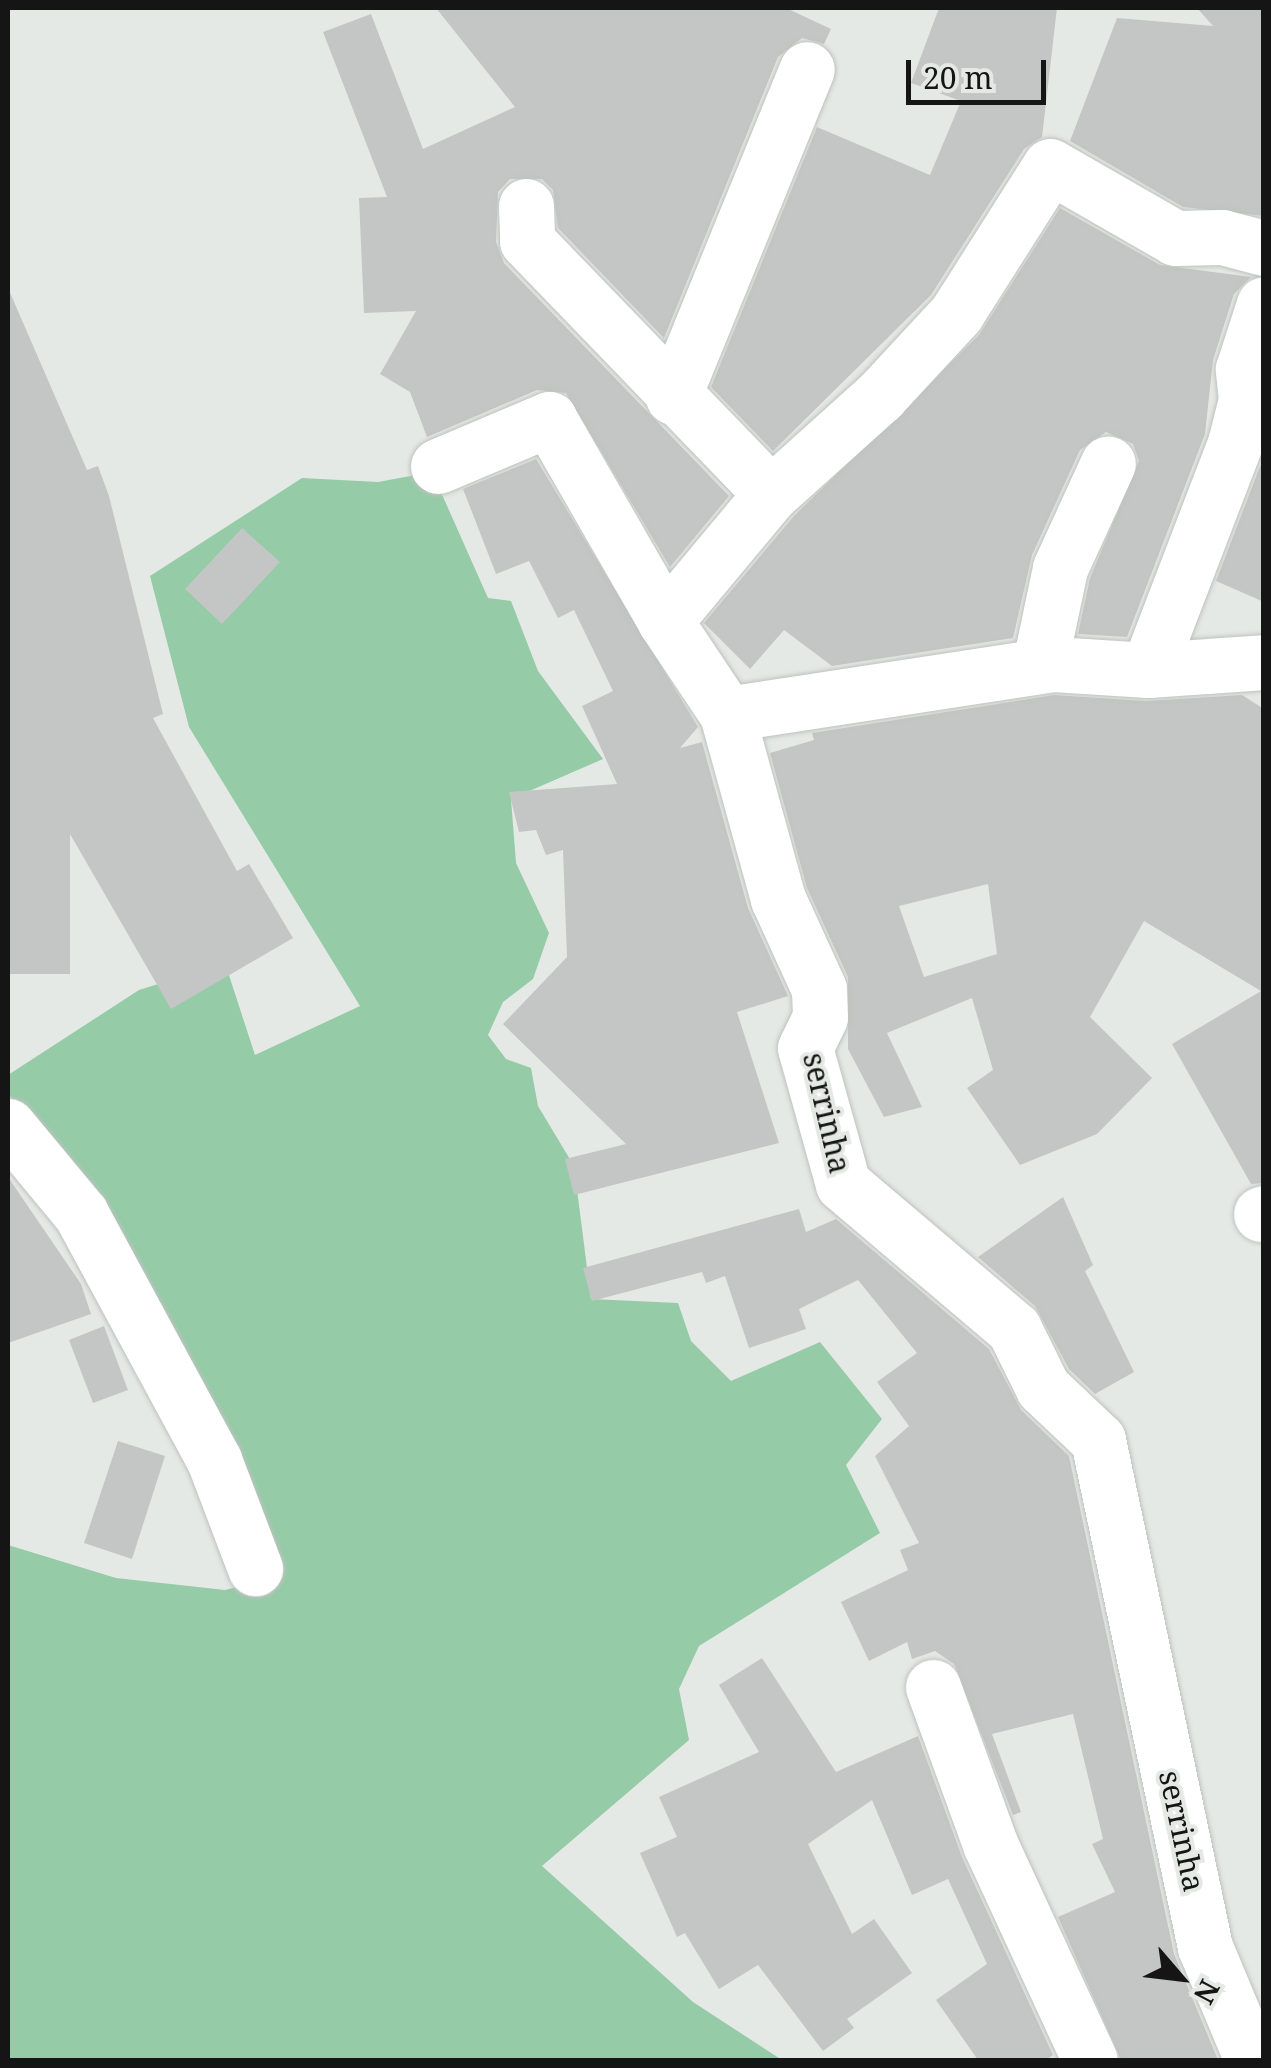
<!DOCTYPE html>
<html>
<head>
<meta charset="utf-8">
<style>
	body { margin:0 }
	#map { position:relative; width:1271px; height:2068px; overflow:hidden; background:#e5e9e6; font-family:"Noto Serif",serif }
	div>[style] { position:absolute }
	.green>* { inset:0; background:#95cba7 }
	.building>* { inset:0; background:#c3c6c4 }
	.roads { filter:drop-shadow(0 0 2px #bec2bf) drop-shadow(0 0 2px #bec2bf) }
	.minor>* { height:55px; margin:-27.5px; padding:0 27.5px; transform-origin:27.5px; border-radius:27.5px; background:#fff }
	span { translate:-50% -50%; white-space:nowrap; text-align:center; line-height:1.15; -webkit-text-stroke:8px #e5e9e6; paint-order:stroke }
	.street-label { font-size:30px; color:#141514 }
	.frame { position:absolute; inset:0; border:10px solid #141514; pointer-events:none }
	.north { position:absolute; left:1131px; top:1928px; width:100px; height:100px; -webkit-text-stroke:8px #e5e9e6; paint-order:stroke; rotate:118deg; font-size:28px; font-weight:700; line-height:40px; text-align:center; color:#141514 }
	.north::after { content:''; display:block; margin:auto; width:35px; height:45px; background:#141514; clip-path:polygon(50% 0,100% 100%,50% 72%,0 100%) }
	.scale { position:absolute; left:906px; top:60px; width:140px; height:45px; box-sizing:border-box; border:5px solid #141514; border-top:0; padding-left:12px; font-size:30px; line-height:35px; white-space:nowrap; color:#141514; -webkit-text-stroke:8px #e5e9e6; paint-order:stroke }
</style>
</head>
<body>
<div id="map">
	<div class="green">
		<i style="clip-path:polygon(432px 472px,488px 598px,511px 601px,538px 671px,603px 759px,511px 799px,516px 863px,549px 933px,533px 979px,503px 1002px,488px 1035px,506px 1059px,531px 1068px,538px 1106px,574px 1166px,591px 1299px,678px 1303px,691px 1341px,731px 1381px,820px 1342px,882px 1419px,846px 1465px,880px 1533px,699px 1646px,679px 1689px,689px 1740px,542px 1866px,693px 2002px,782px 2060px,8px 2060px,8px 1545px,116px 1578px,225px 1590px,280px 1576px,100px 1199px,8px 1094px,8px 1075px,139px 990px,225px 963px,255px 1055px,360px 1006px,189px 727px,150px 576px,302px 478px,378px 482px)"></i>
	</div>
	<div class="building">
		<i style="clip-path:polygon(436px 8px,786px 8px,831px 29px,824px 44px,802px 38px,778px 57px,664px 338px,558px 228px,553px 190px,542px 179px,510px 179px,498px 192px,496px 242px,504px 263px,729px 496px,670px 567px,566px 393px,537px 390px,427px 437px,410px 392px,380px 374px,416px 311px,364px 313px,359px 198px,387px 197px,323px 32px,371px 14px,423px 149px,515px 107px)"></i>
		<i style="clip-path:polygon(939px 8px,1057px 8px,1042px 137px,1024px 149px,931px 295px,773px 451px,711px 387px,817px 127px,930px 175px,961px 101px,911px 83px)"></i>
		<i style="clip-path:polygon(1197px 8px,1264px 8px,1264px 216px,1183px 207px,1070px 141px,1117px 18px,1213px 26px)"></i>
		<i style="clip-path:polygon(1060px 208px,1160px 265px,1251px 277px,1234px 294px,1213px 360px,1205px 434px,1127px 637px,1078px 634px,1090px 578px,1139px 461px,1133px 444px,1106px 432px,1080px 450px,1032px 555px,1013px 638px,832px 666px,784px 630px,750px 669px,704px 623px,794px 516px,979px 335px)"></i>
		<i style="clip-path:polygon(8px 288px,87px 470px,98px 466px,109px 496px,163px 714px,153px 718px,237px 871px,249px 864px,293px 938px,171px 1009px,70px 834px,70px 974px,8px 974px)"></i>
		<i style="clip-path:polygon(1264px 456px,1264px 602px,1216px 581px)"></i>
		<i style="clip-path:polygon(536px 459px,698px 727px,680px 748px,702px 742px,748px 908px,788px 996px,737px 1012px,779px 1143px,574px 1195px,565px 1159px,626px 1144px,503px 1024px,567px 957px,563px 850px,546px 855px,536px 830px,519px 832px,509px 792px,617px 784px,582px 706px,613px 691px,574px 610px,558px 618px,529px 561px,496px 574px,463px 489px)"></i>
		<i style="clip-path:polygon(242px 528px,280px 562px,222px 624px,185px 589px)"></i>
		<i style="clip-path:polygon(evenodd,1054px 695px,1146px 701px,1242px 695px,1264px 709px,1264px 1183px,1251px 1184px,1172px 1044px,1261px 991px,1144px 921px,1090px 1017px,1152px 1078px,1097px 1134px,1020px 1165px,967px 1088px,993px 1070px,972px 998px,887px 1033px,922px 1107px,884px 1117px,848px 1049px,848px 977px,807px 888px,770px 753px,814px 740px,812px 733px,1054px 695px,988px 884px,997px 954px,924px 977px,899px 906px,988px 884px)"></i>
		<i style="clip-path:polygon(8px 1177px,81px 1284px,91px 1314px,8px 1343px)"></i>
		<i style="clip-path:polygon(1063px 1197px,1093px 1265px,1085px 1271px,1134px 1372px,1095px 1394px,1069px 1369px,1035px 1306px,978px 1257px)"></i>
		<i style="clip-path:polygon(799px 1209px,806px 1232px,836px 1219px,989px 1349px,1021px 1410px,1069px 1456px,1174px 1954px,1218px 2060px,1121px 2060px,1058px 1917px,1115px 1892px,1092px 1844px,1103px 1839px,1073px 1714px,992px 1734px,1021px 1812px,1013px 1815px,954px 1664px,935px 1651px,912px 1659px,907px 1642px,869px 1661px,841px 1602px,908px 1570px,900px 1550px,919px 1543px,875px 1456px,909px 1426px,877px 1382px,917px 1353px,858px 1280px,799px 1309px,806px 1329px,749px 1348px,725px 1276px,706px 1283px,702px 1272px,592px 1301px,583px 1268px)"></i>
		<i style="clip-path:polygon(104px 1326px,128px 1390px,93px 1403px,69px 1340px)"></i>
		<i style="clip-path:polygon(118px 1441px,165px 1456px,132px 1559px,84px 1543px)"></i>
		<i style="clip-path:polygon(762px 1658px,836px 1772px,918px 1736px,962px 1857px,1053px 2055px,1046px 2060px,978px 2060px,936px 2000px,987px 1964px,948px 1879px,912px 1895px,872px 1800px,808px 1844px,852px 1934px,874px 1919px,912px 1973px,847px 2019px,854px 2028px,823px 2051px,758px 1965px,719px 1989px,685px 1933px,677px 1937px,640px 1853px,677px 1837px,659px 1797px,759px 1752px,719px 1685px)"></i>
	</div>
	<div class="roads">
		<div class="minor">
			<i style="left:526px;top:206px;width:35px;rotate:88deg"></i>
			<i style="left:527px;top:241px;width:351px;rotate:46deg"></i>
			<i style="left:673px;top:397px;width:354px;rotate:-67.8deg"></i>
			<i style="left:438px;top:466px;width:121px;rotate:-22.9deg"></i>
			<i style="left:549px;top:419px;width:233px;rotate:60.1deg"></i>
			<i style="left:1053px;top:664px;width:18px;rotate:-124deg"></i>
			<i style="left:1043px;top:649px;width:83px;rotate:-78.1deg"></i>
			<i style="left:1060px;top:568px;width:115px;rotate:-65.4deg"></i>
			<i style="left:1148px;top:670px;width:243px;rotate:-69deg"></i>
			<i style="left:1235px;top:443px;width:44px;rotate:-75.7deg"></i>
			<i style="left:1246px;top:400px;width:31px;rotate:-96deg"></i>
			<i style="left:1243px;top:369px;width:68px;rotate:-72.1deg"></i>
			<i style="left:727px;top:714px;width:112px;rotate:-123.7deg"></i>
			<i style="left:665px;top:621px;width:165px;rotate:-50.2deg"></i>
			<i style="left:771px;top:494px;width:147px;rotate:-42deg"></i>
			<i style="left:880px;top:396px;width:112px;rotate:-47.2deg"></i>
			<i style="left:956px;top:314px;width:175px;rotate:-57.6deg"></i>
			<i style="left:1050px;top:166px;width:144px;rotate:29.9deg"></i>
			<i style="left:1175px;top:238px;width:47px;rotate:-1.2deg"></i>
			<i style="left:1222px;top:237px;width:43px;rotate:14.7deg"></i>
			<i style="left:8px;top:1126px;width:114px;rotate:50.3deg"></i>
			<i style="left:81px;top:1214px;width:280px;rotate:61.6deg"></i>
			<i style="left:214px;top:1460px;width:116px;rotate:69.2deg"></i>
			<i style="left:1261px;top:1214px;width:3px;rotate:-18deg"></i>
			<i style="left:933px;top:1687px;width:167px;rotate:70deg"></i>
			<i style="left:990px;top:1844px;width:238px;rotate:65.2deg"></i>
			<i style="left:1252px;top:2060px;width:122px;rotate:-112.6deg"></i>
			<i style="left:1205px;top:1947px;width:518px;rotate:-101.92deg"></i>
			<i style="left:1098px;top:1440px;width:76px;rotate:-136.6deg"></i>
			<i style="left:1043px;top:1388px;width:66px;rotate:-116.2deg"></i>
			<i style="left:1014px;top:1329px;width:224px;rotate:-139.7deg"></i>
			<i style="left:843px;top:1184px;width:141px;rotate:-105.6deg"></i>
			<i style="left:805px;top:1048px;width:34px;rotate:-64deg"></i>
			<i style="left:820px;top:1017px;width:28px;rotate:-92deg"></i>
			<i style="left:819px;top:989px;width:99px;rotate:-114.5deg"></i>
			<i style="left:778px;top:899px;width:192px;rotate:-105.4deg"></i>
			<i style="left:727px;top:714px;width:330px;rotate:-8.7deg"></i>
			<i style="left:1053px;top:664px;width:95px;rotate:3.6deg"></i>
			<i style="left:1148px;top:670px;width:116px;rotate:-3.9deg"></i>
		</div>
	</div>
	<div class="street-label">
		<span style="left:827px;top:1113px;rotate:77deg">serrinha</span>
		<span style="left:1182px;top:1831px;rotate:78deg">serrinha</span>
	</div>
	<div class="frame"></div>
	<div class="north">N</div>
	<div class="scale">20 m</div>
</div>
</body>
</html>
